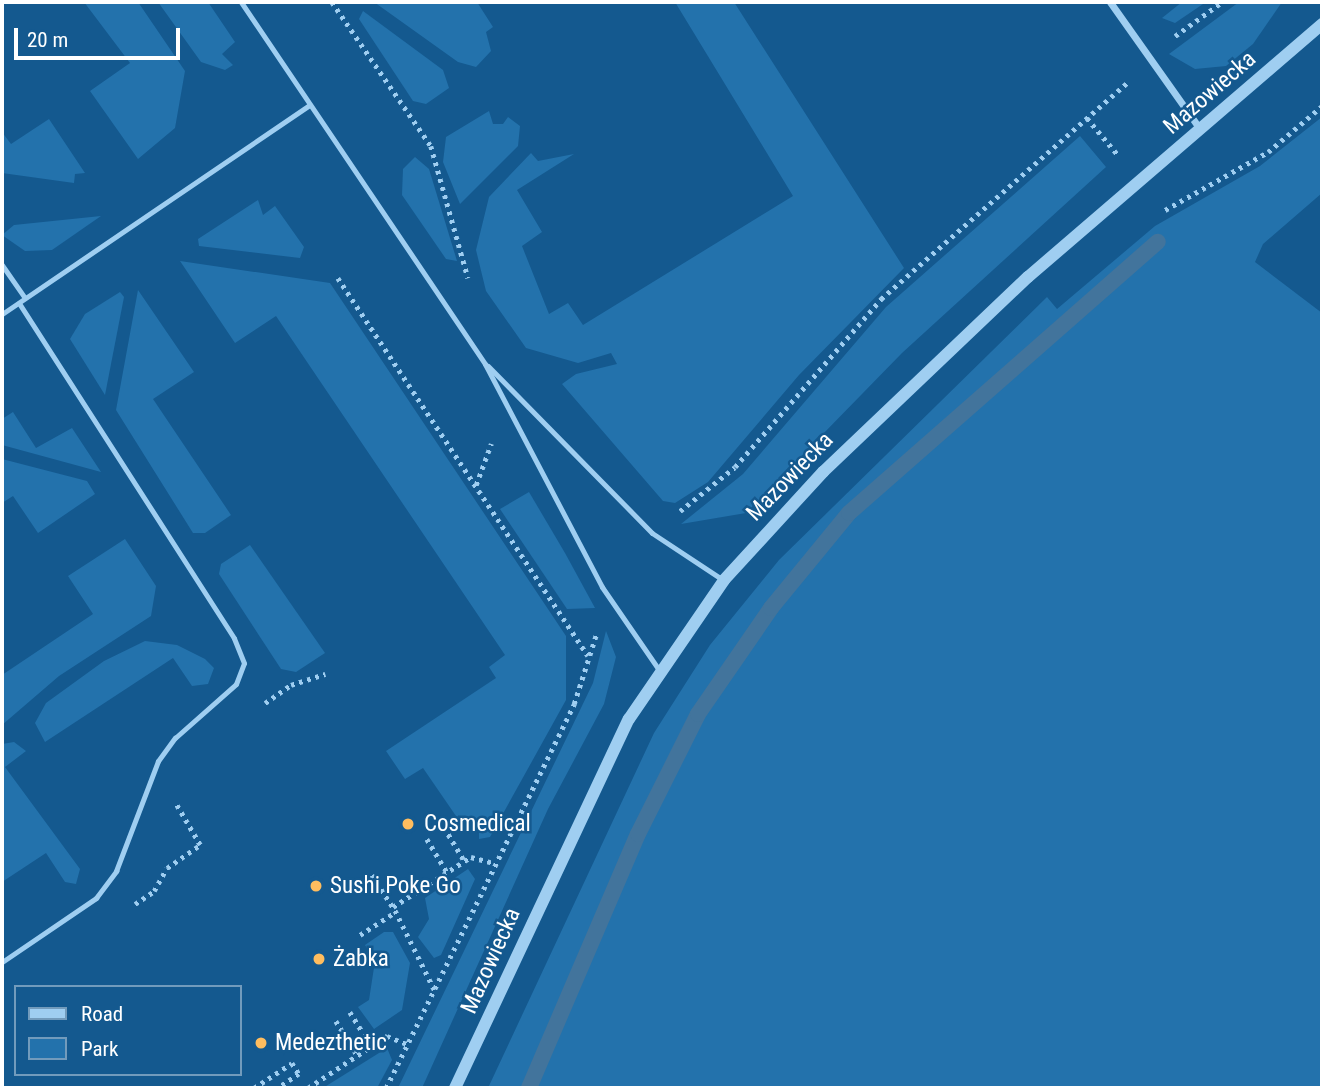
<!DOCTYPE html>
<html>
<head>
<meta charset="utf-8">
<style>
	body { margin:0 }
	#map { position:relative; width:1324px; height:1090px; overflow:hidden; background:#14598f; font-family:"Roboto Condensed",sans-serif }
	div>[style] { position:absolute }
	.green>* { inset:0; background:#2372ac }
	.stream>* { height:16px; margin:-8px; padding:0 8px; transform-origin:8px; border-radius:8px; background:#42749c }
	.path>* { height:4.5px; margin-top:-2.25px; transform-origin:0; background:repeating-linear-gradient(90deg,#9fcef1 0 3.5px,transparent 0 8.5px) }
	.service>* { height:5px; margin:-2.5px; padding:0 2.5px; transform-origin:2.5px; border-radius:2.5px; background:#9fcef1 }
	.minor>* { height:7px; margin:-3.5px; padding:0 3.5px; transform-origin:3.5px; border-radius:3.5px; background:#9fcef1 }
	.tertiary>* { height:12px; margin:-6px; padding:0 6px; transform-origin:6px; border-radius:6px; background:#9fcef1 }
	.dots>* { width:19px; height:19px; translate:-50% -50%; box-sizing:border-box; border:4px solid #14598f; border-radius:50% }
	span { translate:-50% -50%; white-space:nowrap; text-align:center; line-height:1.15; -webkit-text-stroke:5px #14598f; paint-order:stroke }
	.street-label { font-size:23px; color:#fff }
	.poi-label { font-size:23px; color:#fff }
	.left { translate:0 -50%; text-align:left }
	.frame { position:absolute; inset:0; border:4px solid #fff; pointer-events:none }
	.legend { position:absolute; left:14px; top:985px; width:228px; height:91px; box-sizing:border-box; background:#14598f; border:2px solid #729bbc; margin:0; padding:9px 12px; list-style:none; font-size:21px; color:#fff }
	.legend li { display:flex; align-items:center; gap:14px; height:35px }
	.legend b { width:35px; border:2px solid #729bbc }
	.scale { position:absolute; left:14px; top:28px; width:166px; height:32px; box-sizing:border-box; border:4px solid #fff; border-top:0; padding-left:9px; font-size:21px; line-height:24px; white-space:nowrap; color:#fff; -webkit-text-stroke:5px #14598f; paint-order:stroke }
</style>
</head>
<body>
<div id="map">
	<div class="green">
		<i style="clip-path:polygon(84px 2px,138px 2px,185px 71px,175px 128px,138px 159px,90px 91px,130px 63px)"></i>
		<i style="clip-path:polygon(158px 2px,208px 2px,235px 42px,222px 54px,233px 65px,225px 70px,201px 62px)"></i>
		<i style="clip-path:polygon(374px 2px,477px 2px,493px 27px,486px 32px,491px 51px,476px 67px,458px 62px)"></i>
		<i style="clip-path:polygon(675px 2px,734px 2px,904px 268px,799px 375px,708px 482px,675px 503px,663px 501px,562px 384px,576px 374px,617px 364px,611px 353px,578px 363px,526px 348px,486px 291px,476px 250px,489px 197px,531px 153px,538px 161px,574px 154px,517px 190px,542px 232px,522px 246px,549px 314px,568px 303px,583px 325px,793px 196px)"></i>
		<i style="clip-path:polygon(1182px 2px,1206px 2px,1175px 23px,1162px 18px)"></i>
		<i style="clip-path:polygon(1239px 2px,1282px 2px,1253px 44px,1226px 66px,1195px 69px,1169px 54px)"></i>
		<i style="clip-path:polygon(363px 11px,443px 70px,449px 88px,426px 104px,413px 101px,359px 19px)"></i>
		<i style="clip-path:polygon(489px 111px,493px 124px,503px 124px,508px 117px,520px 126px,518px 146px,460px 204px,443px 162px,446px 137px)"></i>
		<i style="clip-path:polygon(1322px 117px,1322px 193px,1263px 244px,1255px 262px,1322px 313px,1322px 1088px,488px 1088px,654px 733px,710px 645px,779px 560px,1047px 297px,1057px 309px,1155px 226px,1260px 166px)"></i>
		<i style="clip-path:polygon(49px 119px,85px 173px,75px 174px,74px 183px,2px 173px,2px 132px,11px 144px)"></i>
		<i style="clip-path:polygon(1080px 136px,1106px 167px,902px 353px,746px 513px,681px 524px,743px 474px,886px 307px)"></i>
		<i style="clip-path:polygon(415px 157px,429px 169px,457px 261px,446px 259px,402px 195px,403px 169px)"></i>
		<i style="clip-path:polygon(258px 200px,263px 215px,275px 206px,304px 247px,300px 258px,199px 246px,198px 239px)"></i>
		<i style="clip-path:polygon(101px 216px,52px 250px,25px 251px,2px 235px,14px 225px)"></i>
		<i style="clip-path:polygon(180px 261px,330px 283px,566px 636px,566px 700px,490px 837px,479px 839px,479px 827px,456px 816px,423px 768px,405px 779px,386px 751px,496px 678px,489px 667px,505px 655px,276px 316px,235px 343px)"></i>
		<i style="clip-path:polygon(138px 290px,194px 372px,153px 399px,231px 515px,205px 533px,193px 533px,116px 410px)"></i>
		<i style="clip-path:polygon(120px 292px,124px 297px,105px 395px,70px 339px,85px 314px)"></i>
		<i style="clip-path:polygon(13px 412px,36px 448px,72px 428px,101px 472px,2px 445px,2px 419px)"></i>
		<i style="clip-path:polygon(2px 459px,87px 481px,95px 494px,38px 533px,13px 496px,2px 503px)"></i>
		<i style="clip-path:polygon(529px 492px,565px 553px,595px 608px,567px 609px,500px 509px)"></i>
		<i style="clip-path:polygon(125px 539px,156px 586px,151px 616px,59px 676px,2px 725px,2px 675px,93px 614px,68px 576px)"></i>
		<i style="clip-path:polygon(250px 545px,325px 653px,296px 672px,281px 669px,219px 574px,221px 564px)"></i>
		<i style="clip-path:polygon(606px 631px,616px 657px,604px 704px,548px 809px,422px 1088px,398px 1088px,593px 683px)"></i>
		<i style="clip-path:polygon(145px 641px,177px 645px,205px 659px,214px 668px,208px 684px,192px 686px,173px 658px,45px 742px,35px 723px,46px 703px,104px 661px)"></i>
		<i style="clip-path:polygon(14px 742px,26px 751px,5px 767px,80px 869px,76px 884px,65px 882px,46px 853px,2px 882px,2px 744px)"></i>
		<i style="clip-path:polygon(468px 869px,475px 879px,441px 955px,434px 958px,418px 937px,429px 919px,425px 898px)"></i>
		<i style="clip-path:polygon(384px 932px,393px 932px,410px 963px,402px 1010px,374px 1029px,358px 1007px,369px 1000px,375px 961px,365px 945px)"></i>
		<i style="clip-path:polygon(387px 1048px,392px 1060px,377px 1088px,323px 1088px)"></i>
	</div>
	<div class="stream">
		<i style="left:529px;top:1088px;width:276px;rotate:-66.8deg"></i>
		<i style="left:638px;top:834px;width:134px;rotate:-63.4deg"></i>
		<i style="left:698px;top:714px;width:129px;rotate:-55.4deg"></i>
		<i style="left:771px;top:608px;width:123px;rotate:-50.6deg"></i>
		<i style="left:849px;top:513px;width:411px;rotate:-41.3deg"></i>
	</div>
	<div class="path">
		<i style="left:332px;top:2px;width:175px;rotate:55.5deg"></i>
		<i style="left:431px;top:146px;width:137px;rotate:74.3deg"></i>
		<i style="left:1175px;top:36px;width:58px;rotate:-35.9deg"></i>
		<i style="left:1087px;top:118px;width:48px;rotate:50deg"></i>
		<i style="left:1165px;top:210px;width:118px;rotate:-29.4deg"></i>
		<i style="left:1268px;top:152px;width:71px;rotate:-40.4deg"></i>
		<i style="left:338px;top:278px;width:453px;rotate:56.5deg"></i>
		<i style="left:476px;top:485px;width:44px;rotate:-69.9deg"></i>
		<i style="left:680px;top:511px;width:70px;rotate:-38.7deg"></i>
		<i style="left:735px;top:467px;width:223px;rotate:-49deg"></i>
		<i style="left:881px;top:299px;width:330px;rotate:-41.3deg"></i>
		<i style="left:265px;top:703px;width:32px;rotate:-35deg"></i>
		<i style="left:291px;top:685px;width:36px;rotate:-18deg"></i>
		<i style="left:444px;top:827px;width:39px;rotate:59deg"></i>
		<i style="left:427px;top:839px;width:39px;rotate:59deg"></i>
		<i style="left:372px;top:875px;width:38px;rotate:57deg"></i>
		<i style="left:135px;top:904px;width:23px;rotate:-34deg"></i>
		<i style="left:154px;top:891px;width:26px;rotate:-61deg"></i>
		<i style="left:167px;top:868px;width:40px;rotate:-34.9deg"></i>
		<i style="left:200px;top:845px;width:48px;rotate:-120.3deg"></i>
		<i style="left:360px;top:935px;width:38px;rotate:-33deg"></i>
		<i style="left:434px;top:990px;width:93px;rotate:-116.3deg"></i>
		<i style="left:393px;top:907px;width:93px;rotate:-32.7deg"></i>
		<i style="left:471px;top:857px;width:23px;rotate:15deg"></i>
		<i style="left:350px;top:1012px;width:40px;rotate:58deg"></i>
		<i style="left:336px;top:1021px;width:40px;rotate:58deg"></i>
		<i style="left:254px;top:1088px;width:45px;rotate:-33.3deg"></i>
		<i style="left:292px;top:1063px;width:13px;rotate:58deg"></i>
		<i style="left:299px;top:1074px;width:25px;rotate:146deg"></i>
		<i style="left:308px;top:1088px;width:95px;rotate:-33.4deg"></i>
		<i style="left:387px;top:1036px;width:24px;rotate:22deg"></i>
		<i style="left:386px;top:1088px;width:428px;rotate:-63.9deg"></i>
		<i style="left:574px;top:704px;width:72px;rotate:-72.3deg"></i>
	</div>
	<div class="service">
		<i style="left:241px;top:2px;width:437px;rotate:56deg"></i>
		<i style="left:485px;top:364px;width:252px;rotate:62.3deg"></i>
		<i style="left:602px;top:587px;width:101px;rotate:55.5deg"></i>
		<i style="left:2px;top:265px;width:40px;rotate:55.1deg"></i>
		<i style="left:2px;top:314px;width:372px;rotate:-34.2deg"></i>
		<i style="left:488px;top:366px;width:234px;rotate:45.5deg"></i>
		<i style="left:652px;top:533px;width:85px;rotate:33.5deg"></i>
		<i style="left:2px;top:962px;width:114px;rotate:-34.2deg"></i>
		<i style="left:96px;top:898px;width:34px;rotate:-53deg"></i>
		<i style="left:116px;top:871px;width:118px;rotate:-69.1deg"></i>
		<i style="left:158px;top:761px;width:29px;rotate:-54deg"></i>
		<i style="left:175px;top:738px;width:81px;rotate:-41.5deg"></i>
		<i style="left:236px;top:684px;width:22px;rotate:-69deg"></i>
		<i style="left:244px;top:663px;width:27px;rotate:-112deg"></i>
		<i style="left:234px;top:638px;width:398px;rotate:-122.7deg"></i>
	</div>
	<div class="minor">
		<i style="left:1110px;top:2px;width:156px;rotate:54.7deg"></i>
	</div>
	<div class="tertiary">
		<i style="left:455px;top:1088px;width:408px;rotate:-64.8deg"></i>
		<i style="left:629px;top:719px;width:168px;rotate:-55.6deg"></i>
		<i style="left:724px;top:580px;width:147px;rotate:-47.5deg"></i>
		<i style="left:823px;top:472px;width:283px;rotate:-43.6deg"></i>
		<i style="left:1028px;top:277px;width:388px;rotate:-40.7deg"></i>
	</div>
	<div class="dots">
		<i style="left:408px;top:824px;background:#ffbd5f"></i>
		<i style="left:316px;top:886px;background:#ffbd5f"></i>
		<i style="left:319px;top:959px;background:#ffbd5f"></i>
		<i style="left:261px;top:1043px;background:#ffbd5f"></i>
	</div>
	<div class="street-label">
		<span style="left:1210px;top:93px;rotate:-41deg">Mazowiecka</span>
		<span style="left:790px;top:477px;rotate:-46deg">Mazowiecka</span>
		<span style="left:491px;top:961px;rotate:-66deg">Mazowiecka</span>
	</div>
	<div class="poi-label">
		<span class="left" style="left:424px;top:824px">Cosmedical</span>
		<span class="left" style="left:330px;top:886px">Sushi Poke Go</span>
		<span class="left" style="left:333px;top:959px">Żabka</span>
		<span class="left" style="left:275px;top:1043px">Medezthetic</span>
	</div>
	<div class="frame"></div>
	<ul class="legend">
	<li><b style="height:9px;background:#9fcef1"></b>Road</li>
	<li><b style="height:19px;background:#2372ac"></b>Park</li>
	</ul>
	<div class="scale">20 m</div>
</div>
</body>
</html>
